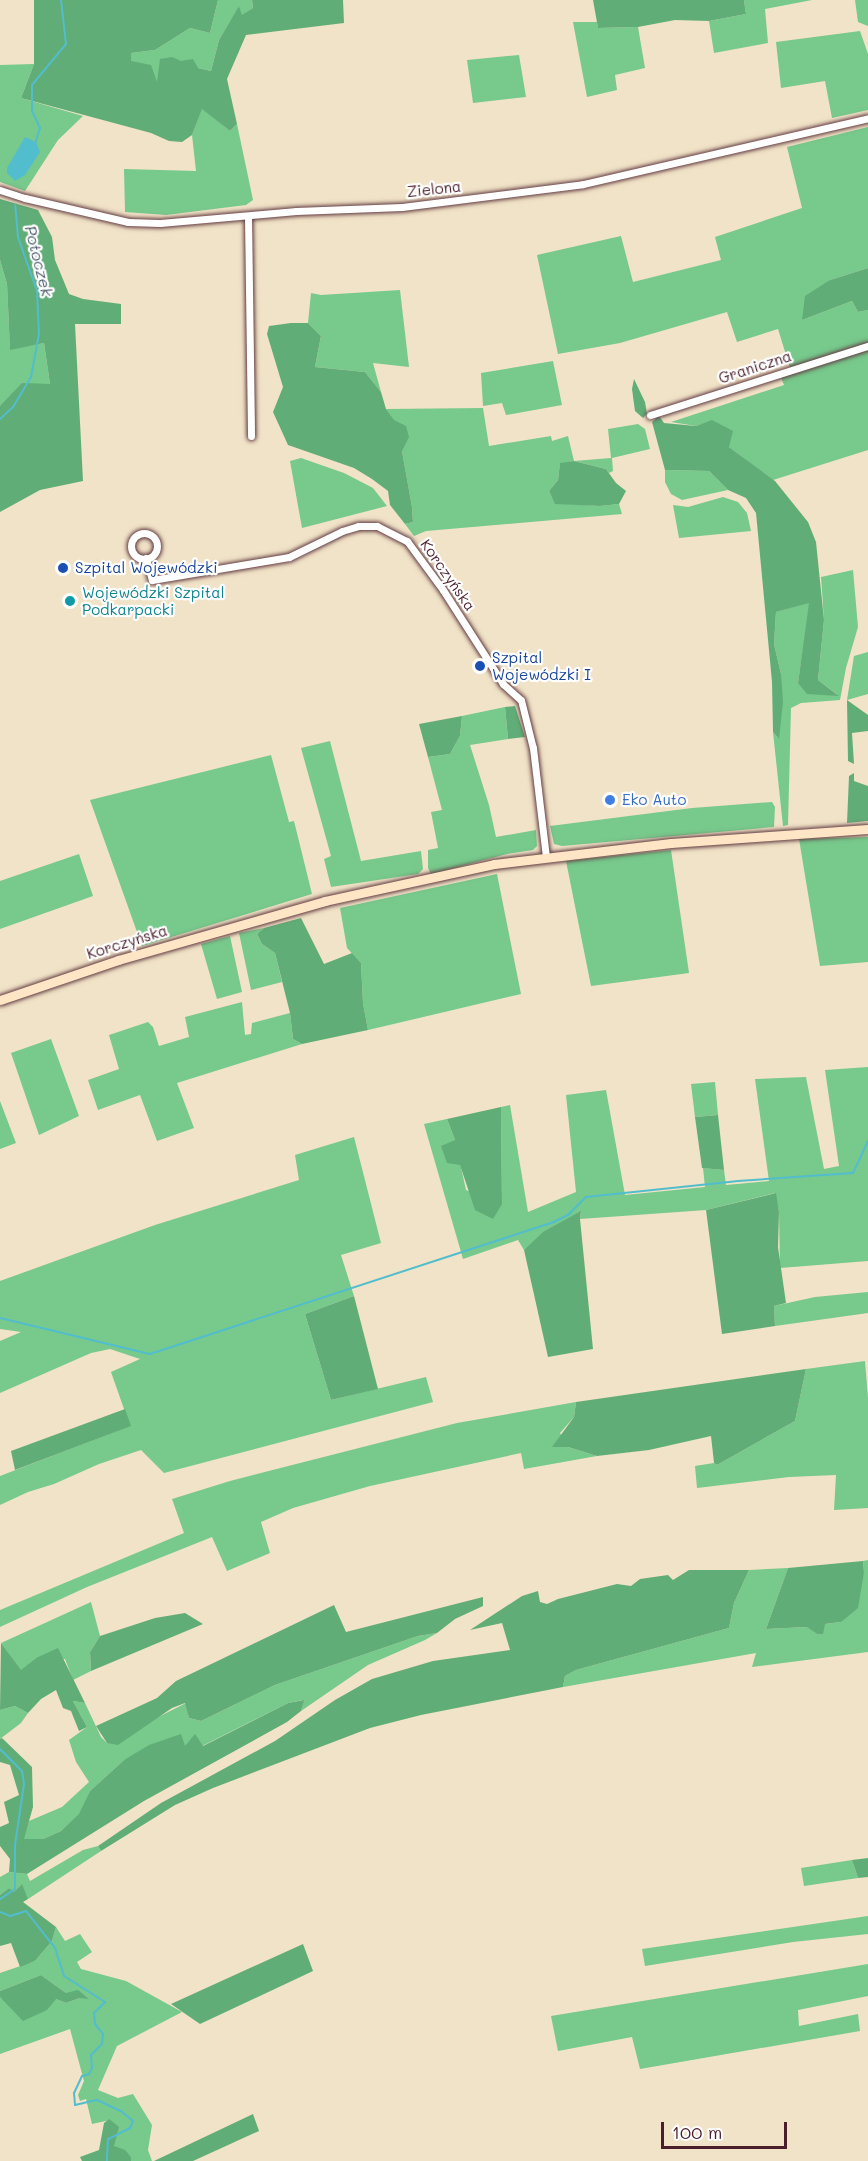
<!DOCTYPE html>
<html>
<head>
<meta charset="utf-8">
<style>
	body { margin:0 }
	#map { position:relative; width:868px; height:2161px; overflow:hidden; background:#f1e3c7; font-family:Mali,sans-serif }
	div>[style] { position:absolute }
	.green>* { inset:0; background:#77c98c }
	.forest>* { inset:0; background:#61ad78 }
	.water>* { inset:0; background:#52bdcd }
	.stream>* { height:2px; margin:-1px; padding:0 1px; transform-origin:1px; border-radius:1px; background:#52bdcd }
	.roads { filter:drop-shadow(0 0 2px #633c42) drop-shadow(0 0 2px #633c42) }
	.minor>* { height:7px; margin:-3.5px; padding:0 3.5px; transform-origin:3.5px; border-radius:3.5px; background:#fff }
	.minor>.ring { margin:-3.5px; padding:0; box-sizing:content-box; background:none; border:7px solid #fff; border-radius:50% }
	.secondary>* { height:9px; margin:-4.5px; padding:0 4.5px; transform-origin:4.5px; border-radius:4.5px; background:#fee5c5 }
	.dots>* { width:16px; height:16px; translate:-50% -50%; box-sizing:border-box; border:3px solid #fff; border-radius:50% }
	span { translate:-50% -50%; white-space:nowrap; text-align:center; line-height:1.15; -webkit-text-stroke:4.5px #fff; paint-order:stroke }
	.street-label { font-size:15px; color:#4a1f2b }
	.transit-label { font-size:15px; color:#164399 }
	.left { translate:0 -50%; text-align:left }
	.culture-label { font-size:15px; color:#0d838f }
	.shop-label { font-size:15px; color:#366cbe }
	.water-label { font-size:16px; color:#4d5e6c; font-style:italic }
	.scale { position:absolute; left:661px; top:2122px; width:126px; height:27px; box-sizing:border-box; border:3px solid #4a1f2b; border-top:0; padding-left:8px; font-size:18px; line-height:21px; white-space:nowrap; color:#4a1f2b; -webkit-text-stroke:4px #fff; paint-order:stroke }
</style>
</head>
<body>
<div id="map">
	<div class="green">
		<i style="clip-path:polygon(218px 0,252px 0,253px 8px,242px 16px,239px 7px,219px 40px,211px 71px,198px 68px,158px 83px,131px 61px,131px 53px,155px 50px,190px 28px,210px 33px)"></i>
		<i style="clip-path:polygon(744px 0,812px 0,765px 9px,768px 43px,714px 53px,709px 21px,746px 14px)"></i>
		<i style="clip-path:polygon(855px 0,868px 0,868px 26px,858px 22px)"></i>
		<i style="clip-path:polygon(573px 22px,597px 22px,598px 28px,638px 27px,645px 68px,615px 75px,617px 90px,587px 97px)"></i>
		<i style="clip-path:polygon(860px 31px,868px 54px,868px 110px,832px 118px,825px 81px,781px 88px,776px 42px)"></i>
		<i style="clip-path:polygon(519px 55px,526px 97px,473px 103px,467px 60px)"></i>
		<i style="clip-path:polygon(34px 64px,21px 98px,83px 116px,58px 140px,25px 191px,0 182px,0 65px)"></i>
		<i style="clip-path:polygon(202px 108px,230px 131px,237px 124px,253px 200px,246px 205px,166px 215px,125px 212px,124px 169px,196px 171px,192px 135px)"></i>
		<i style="clip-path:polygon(868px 127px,868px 268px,830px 280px,802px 320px,852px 301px,858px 312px,868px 310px,868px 344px,790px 368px,778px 329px,737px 342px,727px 312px,620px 343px,558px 354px,537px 255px,621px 236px,633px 282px,721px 260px,715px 237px,802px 208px,787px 147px)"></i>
		<i style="clip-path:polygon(0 260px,7px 284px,10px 349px,44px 343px,50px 384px,0 406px)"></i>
		<i style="clip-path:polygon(400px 290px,409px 367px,373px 363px,381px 392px,365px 372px,315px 367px,321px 336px,308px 323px,311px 293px,321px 295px)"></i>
		<i style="clip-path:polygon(868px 349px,868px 450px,773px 480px,729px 447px,712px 421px,696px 426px,671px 422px,784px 385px,780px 375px)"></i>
		<i style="clip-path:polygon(553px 361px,562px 405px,506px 415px,502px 403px,483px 406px,481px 373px)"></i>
		<i style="clip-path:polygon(483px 408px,489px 446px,551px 436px,552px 441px,568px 436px,574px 461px,611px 458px,608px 429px,638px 424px,645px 429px,650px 449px,612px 458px,613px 471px,609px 473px,606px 469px,574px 461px,560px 464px,558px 480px,549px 491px,555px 503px,600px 506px,619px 504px,622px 514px,426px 531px,414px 536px,405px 524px,413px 522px,412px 507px,402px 451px,406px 427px,394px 421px,386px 409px)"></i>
		<i style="clip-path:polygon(301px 458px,344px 473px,373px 488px,387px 506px,302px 528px,290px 461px)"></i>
		<i style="clip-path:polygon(665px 470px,709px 471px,728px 490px,682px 500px,671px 494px,665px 482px)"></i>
		<i style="clip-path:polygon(723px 497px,738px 502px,747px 513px,751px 531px,679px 538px,673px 505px,688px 507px)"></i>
		<i style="clip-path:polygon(853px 570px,858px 627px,846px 668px,840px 700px,801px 703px,791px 708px,788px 825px,783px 826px,773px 732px,778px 738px,781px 674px,774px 644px,776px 612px,810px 602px,798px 683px,838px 695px,818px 680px,824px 620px,821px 577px)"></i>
		<i style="clip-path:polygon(868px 652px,868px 694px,847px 700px,854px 656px)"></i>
		<i style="clip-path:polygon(505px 707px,508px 739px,470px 745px,489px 805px,496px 837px,536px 830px,537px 846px,533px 850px,507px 854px,431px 874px,428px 868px,428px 850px,438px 848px,431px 812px,442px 810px,428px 757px,450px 754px,460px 736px,462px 716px)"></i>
		<i style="clip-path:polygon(330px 741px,361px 861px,421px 851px,423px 869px,418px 874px,331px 887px,324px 859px,331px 856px,301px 748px)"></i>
		<i style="clip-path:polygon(271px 755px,289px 822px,294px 821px,312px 894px,142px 946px,90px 800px)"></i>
		<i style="clip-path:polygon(772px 802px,775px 807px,774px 827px,562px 846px,554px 844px,550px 826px,692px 808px)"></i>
		<i style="clip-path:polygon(868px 837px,868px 962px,820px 966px,799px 839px)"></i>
		<i style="clip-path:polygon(671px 850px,689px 973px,591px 986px,566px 861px)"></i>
		<i style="clip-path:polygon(79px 854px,93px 896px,0 929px,0 881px)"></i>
		<i style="clip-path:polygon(497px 874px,521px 994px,368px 1030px,363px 1003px,361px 963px,347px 948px,340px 908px)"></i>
		<i style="clip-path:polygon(264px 928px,257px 934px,262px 944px,275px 953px,282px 982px,251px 990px,239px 933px)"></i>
		<i style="clip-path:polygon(230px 936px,242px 992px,217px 999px,201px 944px)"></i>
		<i style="clip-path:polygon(242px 1002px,245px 1035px,251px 1034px,252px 1023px,290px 1013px,293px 1039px,302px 1044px,177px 1083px,194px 1128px,157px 1141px,140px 1095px,98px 1110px,88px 1080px,119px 1069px,109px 1035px,148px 1022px,153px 1027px,159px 1046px,189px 1037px,185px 1017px)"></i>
		<i style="clip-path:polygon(51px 1039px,79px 1116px,39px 1135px,11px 1053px)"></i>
		<i style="clip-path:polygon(868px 1067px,868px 1261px,780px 1268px,779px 1212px,775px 1193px,706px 1210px,580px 1219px,581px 1212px,524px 1250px,518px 1240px,463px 1259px,424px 1124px,447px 1119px,455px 1140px,466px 1190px,502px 1204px,501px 1107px,510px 1105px,528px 1212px,576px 1192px,566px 1095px,606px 1090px,625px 1195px,705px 1187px,703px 1168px,724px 1170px,726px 1185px,769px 1181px,755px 1079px,806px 1077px,824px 1169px,839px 1166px,825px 1070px)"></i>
		<i style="clip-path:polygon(715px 1082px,718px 1115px,695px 1117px,691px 1084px)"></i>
		<i style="clip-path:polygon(0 1101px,16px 1143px,0 1149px)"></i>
		<i style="clip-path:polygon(354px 1137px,381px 1243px,341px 1255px,354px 1296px,305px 1314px,331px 1400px,426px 1377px,433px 1402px,164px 1473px,141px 1450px,99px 1464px,54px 1484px,28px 1492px,0 1505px,0 1476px,130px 1426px,111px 1372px,140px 1359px,110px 1349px,91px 1353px,0 1393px,0 1341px,21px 1332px,0 1329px,0 1281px,155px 1225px,299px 1180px,295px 1155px)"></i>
		<i style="clip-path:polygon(868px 1292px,868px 1313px,775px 1326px,774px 1306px,815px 1297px)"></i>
		<i style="clip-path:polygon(865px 1361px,868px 1398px,868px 1508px,834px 1510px,836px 1475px,789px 1477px,697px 1488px,695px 1466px,714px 1463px,717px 1465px,795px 1421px,806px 1369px)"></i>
		<i style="clip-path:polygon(576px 1402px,574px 1417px,560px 1433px,568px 1447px,597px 1456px,524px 1469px,521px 1453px,370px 1486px,293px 1508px,261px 1522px,270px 1553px,227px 1571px,212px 1537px,87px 1587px,0 1627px,0 1610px,184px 1533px,172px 1499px,230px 1481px,457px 1423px)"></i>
		<i style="clip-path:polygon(868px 1560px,868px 1652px,752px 1667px,756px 1653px,563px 1687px,565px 1676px,576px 1670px,729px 1628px,734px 1603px,749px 1570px,788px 1568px,766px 1629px,808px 1627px,817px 1634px,825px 1624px,841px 1622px,864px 1572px,863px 1561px)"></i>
		<i style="clip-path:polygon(91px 1602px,100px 1636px,90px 1652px,91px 1671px,73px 1680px,65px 1659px,36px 1658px,21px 1671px,1px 1643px)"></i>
		<i style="clip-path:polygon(437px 1633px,425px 1640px,368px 1665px,301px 1711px,303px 1700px,288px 1703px,202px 1746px,185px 1746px,124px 1760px,90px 1791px,80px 1814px,61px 1831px,43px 1839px,23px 1839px,29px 1821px,62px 1807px,89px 1782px,76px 1762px,69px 1740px,87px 1727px,73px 1701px,85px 1703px,101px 1737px,107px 1743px,186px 1703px,189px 1718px,201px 1721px,275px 1685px,418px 1636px)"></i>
		<i style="clip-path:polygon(15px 1706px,28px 1713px,21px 1723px,0 1739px,0 1710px)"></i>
		<i style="clip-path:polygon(98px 1846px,101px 1851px,28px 1899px,21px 1885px,14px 1893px,9px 1888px,0 1895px,0 1877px,9px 1872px,27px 1874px,30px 1881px,83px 1850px)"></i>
		<i style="clip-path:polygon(852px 1860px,858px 1878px,804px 1886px,801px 1868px)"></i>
		<i style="clip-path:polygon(868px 1916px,868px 1934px,793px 1942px,645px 1966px,642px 1949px)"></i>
		<i style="clip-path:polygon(56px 1927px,65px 1941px,80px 1934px,92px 1952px,77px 1962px,81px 1969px,126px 1981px,182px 2012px,117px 2046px,98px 2090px,118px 2098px,133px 2094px,152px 2125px,148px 2150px,152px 2161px,131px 2161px,131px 2157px,113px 2146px,110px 2120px,92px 2124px,86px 2099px,80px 2101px,78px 2095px,84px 2081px,70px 2029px,0 2054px,0 1997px,5px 2001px,56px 1999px,66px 2003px,80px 1998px,66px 1993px,41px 1975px,0 1991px,0 1973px,35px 1961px,52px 1941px)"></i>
		<i style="clip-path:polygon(868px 1964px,868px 1996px,798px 2010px,799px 2026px,858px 2014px,860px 2031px,640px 2069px,632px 2037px,558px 2051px,551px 2016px)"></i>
	</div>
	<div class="forest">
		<i style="clip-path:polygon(34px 0,218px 0,210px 33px,190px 28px,155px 50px,131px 53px,131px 61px,151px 65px,157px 82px,160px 59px,172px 57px,181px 61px,193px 59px,198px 68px,211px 71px,219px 40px,239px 6px,242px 15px,253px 8px,252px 0,343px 0,344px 23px,246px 35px,227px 79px,237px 124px,230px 131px,202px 109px,192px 135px,182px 142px,169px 141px,151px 133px,21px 98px,34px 64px)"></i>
		<i style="clip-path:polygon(593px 0,744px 0,746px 14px,709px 21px,675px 20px,638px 27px,598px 28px)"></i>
		<i style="clip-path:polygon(0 199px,38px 210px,52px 237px,55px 260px,69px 294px,83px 299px,121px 304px,121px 324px,75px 324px,83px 481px,40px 490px,0 512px,0 406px,22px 383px,50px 384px,44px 343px,10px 350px,7px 284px,0 260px)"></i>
		<i style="clip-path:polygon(868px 268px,868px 310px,858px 312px,852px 301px,802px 320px,805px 296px,830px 280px)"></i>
		<i style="clip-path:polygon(291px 323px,308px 323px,321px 336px,315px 367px,365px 372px,381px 392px,386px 409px,394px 420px,406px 426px,409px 437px,402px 451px,412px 507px,413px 522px,405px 524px,390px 505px,388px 491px,372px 479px,354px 468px,288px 445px,273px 412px,283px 387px,267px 334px,269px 326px)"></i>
		<i style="clip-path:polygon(634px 379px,645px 402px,647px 414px,643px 418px,635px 411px,632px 389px)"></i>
		<i style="clip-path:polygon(659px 416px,664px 423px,696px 426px,712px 420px,733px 431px,729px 447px,775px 481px,808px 522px,816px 542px,824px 620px,818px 680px,839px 696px,807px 694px,798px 683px,809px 603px,776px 612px,774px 644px,781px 674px,783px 702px,779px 739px,773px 732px,772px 682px,756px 513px,746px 498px,728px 490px,709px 471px,665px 470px,652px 422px)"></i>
		<i style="clip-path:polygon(574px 461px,606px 469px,616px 483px,626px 491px,619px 504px,600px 506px,555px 504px,549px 491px,558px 480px,560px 463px)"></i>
		<i style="clip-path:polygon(847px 700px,868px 715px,868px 731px,852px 733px,854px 764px,848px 761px)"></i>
		<i style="clip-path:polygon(515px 706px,525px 737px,508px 739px,505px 707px)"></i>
		<i style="clip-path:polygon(462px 716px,460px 736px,450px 754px,428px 757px,419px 724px)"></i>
		<i style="clip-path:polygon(854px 773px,854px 781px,868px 786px,868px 821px,847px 823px,849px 776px)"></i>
		<i style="clip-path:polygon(301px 918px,324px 964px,352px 953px,361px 963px,363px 1003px,368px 1030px,302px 1044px,293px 1039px,290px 1013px,275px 953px,262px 944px,257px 934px,264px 928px)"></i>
		<i style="clip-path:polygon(501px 1107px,502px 1204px,493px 1219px,475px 1210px,460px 1165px,447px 1163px,441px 1146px,455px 1140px,447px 1119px)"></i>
		<i style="clip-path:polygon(718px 1115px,724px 1170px,702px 1168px,695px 1117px)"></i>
		<i style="clip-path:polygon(776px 1193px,779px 1212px,778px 1247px,786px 1303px,774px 1306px,775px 1326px,722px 1334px,706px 1210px)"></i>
		<i style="clip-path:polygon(581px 1211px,580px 1219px,593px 1349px,548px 1357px,524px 1250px,543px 1232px)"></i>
		<i style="clip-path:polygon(354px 1296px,378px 1389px,331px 1400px,305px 1314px)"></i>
		<i style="clip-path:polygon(806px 1369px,795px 1421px,717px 1465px,714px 1463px,711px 1436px,649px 1450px,597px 1456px,568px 1447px,552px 1447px,574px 1417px,576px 1402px)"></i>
		<i style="clip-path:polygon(125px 1409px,131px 1426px,15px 1470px,11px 1451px)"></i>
		<i style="clip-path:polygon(863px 1561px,864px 1572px,858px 1608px,841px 1622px,825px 1624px,823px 1634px,817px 1634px,807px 1627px,766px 1629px,788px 1568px)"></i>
		<i style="clip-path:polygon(689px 1570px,749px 1570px,734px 1603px,729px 1628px,576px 1670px,565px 1676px,563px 1687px,421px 1715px,370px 1728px,213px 1788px,175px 1805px,101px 1851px,98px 1846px,161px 1803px,275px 1741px,335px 1700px,372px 1679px,433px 1661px,510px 1650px,502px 1623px,470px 1630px,522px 1596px,538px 1591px,540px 1602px,547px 1604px,558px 1599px,617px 1584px,631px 1586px,640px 1579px,668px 1575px,673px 1580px)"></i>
		<i style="clip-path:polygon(483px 1597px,483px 1606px,455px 1619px,437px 1633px,418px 1636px,275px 1685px,201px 1721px,189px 1718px,185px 1703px,172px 1708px,118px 1745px,107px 1743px,96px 1726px,157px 1698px,176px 1681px,334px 1605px,346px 1632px)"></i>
		<i style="clip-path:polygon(185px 1613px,203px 1624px,91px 1671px,90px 1652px,100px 1636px,155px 1618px)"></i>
		<i style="clip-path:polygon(1px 1643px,21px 1670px,36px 1658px,58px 1648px,85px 1703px,73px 1701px,87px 1727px,79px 1731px,71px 1711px,63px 1708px,56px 1690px,41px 1699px,28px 1713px,15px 1706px,0 1710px)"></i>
		<i style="clip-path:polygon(304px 1700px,301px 1711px,287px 1722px,144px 1801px,27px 1874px,9px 1872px,10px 1859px,0 1846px,0 1827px,9px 1823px,4px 1802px,19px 1795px,10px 1765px,0 1762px,0 1739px,2px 1738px,32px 1767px,33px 1807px,24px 1839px,43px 1839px,61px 1831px,79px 1814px,90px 1791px,124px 1760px,149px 1745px,181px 1734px,185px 1746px,195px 1734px,203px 1746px,288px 1703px)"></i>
		<i style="clip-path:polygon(868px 1858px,868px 1877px,858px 1878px,852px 1860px)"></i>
		<i style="clip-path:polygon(22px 1884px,28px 1899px,23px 1902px,56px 1927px,52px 1941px,35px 1961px,20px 1967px,11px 1943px,0 1946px,0 1895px,9px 1888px,14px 1892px)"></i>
		<i style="clip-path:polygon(303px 1944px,313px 1971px,200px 2024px,171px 2004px)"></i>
		<i style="clip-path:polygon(41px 1975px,66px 1993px,78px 1990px,89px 1999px,80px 1998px,66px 2003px,56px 1999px,47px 2010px,23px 2021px,0 1997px,0 1991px)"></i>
		<i style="clip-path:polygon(253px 2114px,259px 2131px,193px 2161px,154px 2161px)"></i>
		<i style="clip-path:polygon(109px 2119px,119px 2127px,114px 2146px,125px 2150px,131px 2157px,131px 2161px,82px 2161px,80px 2157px,99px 2150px,104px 2123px)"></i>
	</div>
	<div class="water">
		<i style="clip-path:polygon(25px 137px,36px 142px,40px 152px,25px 175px,15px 181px,7px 173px,7px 168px)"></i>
	</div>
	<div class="stream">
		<i style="left:35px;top:144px;width:17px;rotate:-73deg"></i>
		<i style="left:40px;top:128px;width:19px;rotate:-115deg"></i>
		<i style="left:32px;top:111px;width:26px;rotate:-90deg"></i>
		<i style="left:32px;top:85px;width:53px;rotate:-50.3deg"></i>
		<i style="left:66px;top:44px;width:44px;rotate:-96.5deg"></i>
		<i style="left:0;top:419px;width:18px;rotate:-43deg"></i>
		<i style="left:13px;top:407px;width:35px;rotate:-59deg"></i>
		<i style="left:31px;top:377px;width:44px;rotate:-79.5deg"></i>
		<i style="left:39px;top:334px;width:43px;rotate:-92.7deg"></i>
		<i style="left:37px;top:291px;width:57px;rotate:-109.4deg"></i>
		<i style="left:18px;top:237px;width:32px;rotate:-95deg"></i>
		<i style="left:0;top:1318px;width:154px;rotate:13.5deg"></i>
		<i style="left:150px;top:1354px;width:425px;rotate:-18.1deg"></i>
		<i style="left:554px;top:1222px;width:16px;rotate:-27deg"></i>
		<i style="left:568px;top:1215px;width:25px;rotate:-45deg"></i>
		<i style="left:586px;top:1197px;width:153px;rotate:-6deg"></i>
		<i style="left:738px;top:1181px;width:115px;rotate:-4deg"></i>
		<i style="left:853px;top:1173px;width:35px;rotate:-65deg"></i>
		<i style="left:0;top:1749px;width:31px;rotate:45deg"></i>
		<i style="left:22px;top:1771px;width:13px;rotate:81deg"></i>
		<i style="left:24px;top:1784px;width:62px;rotate:98.4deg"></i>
		<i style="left:15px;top:1845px;width:44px;rotate:90deg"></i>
		<i style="left:15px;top:1889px;width:18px;rotate:146deg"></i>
		<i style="left:0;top:1912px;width:11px;rotate:22deg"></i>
		<i style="left:10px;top:1916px;width:17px;rotate:-17deg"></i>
		<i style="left:26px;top:1911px;width:47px;rotate:51.9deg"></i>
		<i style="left:55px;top:1948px;width:29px;rotate:72deg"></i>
		<i style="left:64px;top:1976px;width:49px;rotate:32.4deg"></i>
		<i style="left:105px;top:2002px;width:16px;rotate:135deg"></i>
		<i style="left:94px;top:2013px;width:11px;rotate:85deg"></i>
		<i style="left:95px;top:2024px;width:13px;rotate:51deg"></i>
		<i style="left:103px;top:2034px;width:10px;rotate:96deg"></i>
		<i style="left:102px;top:2044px;width:16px;rotate:135deg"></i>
		<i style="left:91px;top:2055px;width:13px;rotate:86deg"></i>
		<i style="left:92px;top:2068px;width:7px;rotate:117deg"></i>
		<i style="left:89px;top:2074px;width:7px;rotate:164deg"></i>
		<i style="left:82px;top:2076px;width:19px;rotate:115deg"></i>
		<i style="left:74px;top:2093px;width:12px;rotate:85deg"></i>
		<i style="left:75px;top:2105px;width:23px;rotate:-13deg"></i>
		<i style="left:97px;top:2100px;width:26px;rotate:25deg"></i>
		<i style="left:121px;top:2111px;width:16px;rotate:40deg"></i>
		<i style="left:133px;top:2121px;width:8px;rotate:113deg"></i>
		<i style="left:130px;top:2128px;width:25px;rotate:153deg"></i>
		<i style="left:108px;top:2139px;width:22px;rotate:93deg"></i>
	</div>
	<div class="roads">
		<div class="minor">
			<i style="left:0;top:190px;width:26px;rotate:18deg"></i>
			<i style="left:25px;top:198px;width:106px;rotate:13.1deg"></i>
			<i style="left:128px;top:222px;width:32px;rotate:2deg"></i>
			<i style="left:160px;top:223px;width:137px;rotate:-5deg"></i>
			<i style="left:296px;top:211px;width:106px;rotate:-2.2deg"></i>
			<i style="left:402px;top:207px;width:182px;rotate:-7.2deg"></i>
			<i style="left:583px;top:184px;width:293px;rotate:-13deg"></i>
			<i style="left:248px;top:216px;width:220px;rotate:89.2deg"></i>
			<i style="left:650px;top:415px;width:229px;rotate:-17.6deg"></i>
			<i class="ring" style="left:131px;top:533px;width:19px;height:19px"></i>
			<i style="left:146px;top:558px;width:23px;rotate:75deg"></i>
			<i style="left:152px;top:580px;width:139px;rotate:-9.5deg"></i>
			<i style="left:289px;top:557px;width:59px;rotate:-26.1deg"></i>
			<i style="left:342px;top:531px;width:17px;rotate:-17deg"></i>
			<i style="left:358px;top:526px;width:19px"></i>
			<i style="left:377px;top:526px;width:34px;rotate:27deg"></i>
			<i style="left:407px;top:541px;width:61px;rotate:53.7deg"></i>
			<i style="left:443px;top:590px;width:112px;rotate:57.4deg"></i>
			<i style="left:503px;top:684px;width:24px;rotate:42deg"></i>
			<i style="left:521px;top:700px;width:49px;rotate:76deg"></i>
			<i style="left:533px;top:748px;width:110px;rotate:83.2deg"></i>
		</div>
		<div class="secondary">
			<i style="left:0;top:1000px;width:125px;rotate:-18.7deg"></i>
			<i style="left:118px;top:960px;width:215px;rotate:-15.9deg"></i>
			<i style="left:325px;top:901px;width:173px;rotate:-12.3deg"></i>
			<i style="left:494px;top:864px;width:178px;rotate:-6.8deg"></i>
			<i style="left:671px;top:843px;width:197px;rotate:-4.1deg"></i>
		</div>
	</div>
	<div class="dots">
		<i style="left:63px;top:568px;background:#1a4fb4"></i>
		<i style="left:70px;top:601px;background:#0f9aa8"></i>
		<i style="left:480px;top:666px;background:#1a4fb4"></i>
		<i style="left:610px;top:800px;background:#3f7fe0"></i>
	</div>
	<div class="street-label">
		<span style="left:434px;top:189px;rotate:-6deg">Zielona</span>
		<span style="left:755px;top:367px;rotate:-18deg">Graniczna</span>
		<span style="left:448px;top:575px;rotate:55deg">Korczyńska</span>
		<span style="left:127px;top:942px;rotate:-17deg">Korczyńska</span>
	</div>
	<div class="transit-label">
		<span class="left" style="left:75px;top:568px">Szpital Wojewódzki</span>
		<span class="left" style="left:492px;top:666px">Szpital<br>Wojewódzki I</span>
	</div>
	<div class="culture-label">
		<span class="left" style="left:82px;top:601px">Wojewódzki Szpital<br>Podkarpacki</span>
	</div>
	<div class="shop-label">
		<span class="left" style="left:622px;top:800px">Eko Auto</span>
	</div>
	<div class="water-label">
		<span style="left:39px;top:261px;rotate:76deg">Potoczek</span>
	</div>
	<div class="scale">100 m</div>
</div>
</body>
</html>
